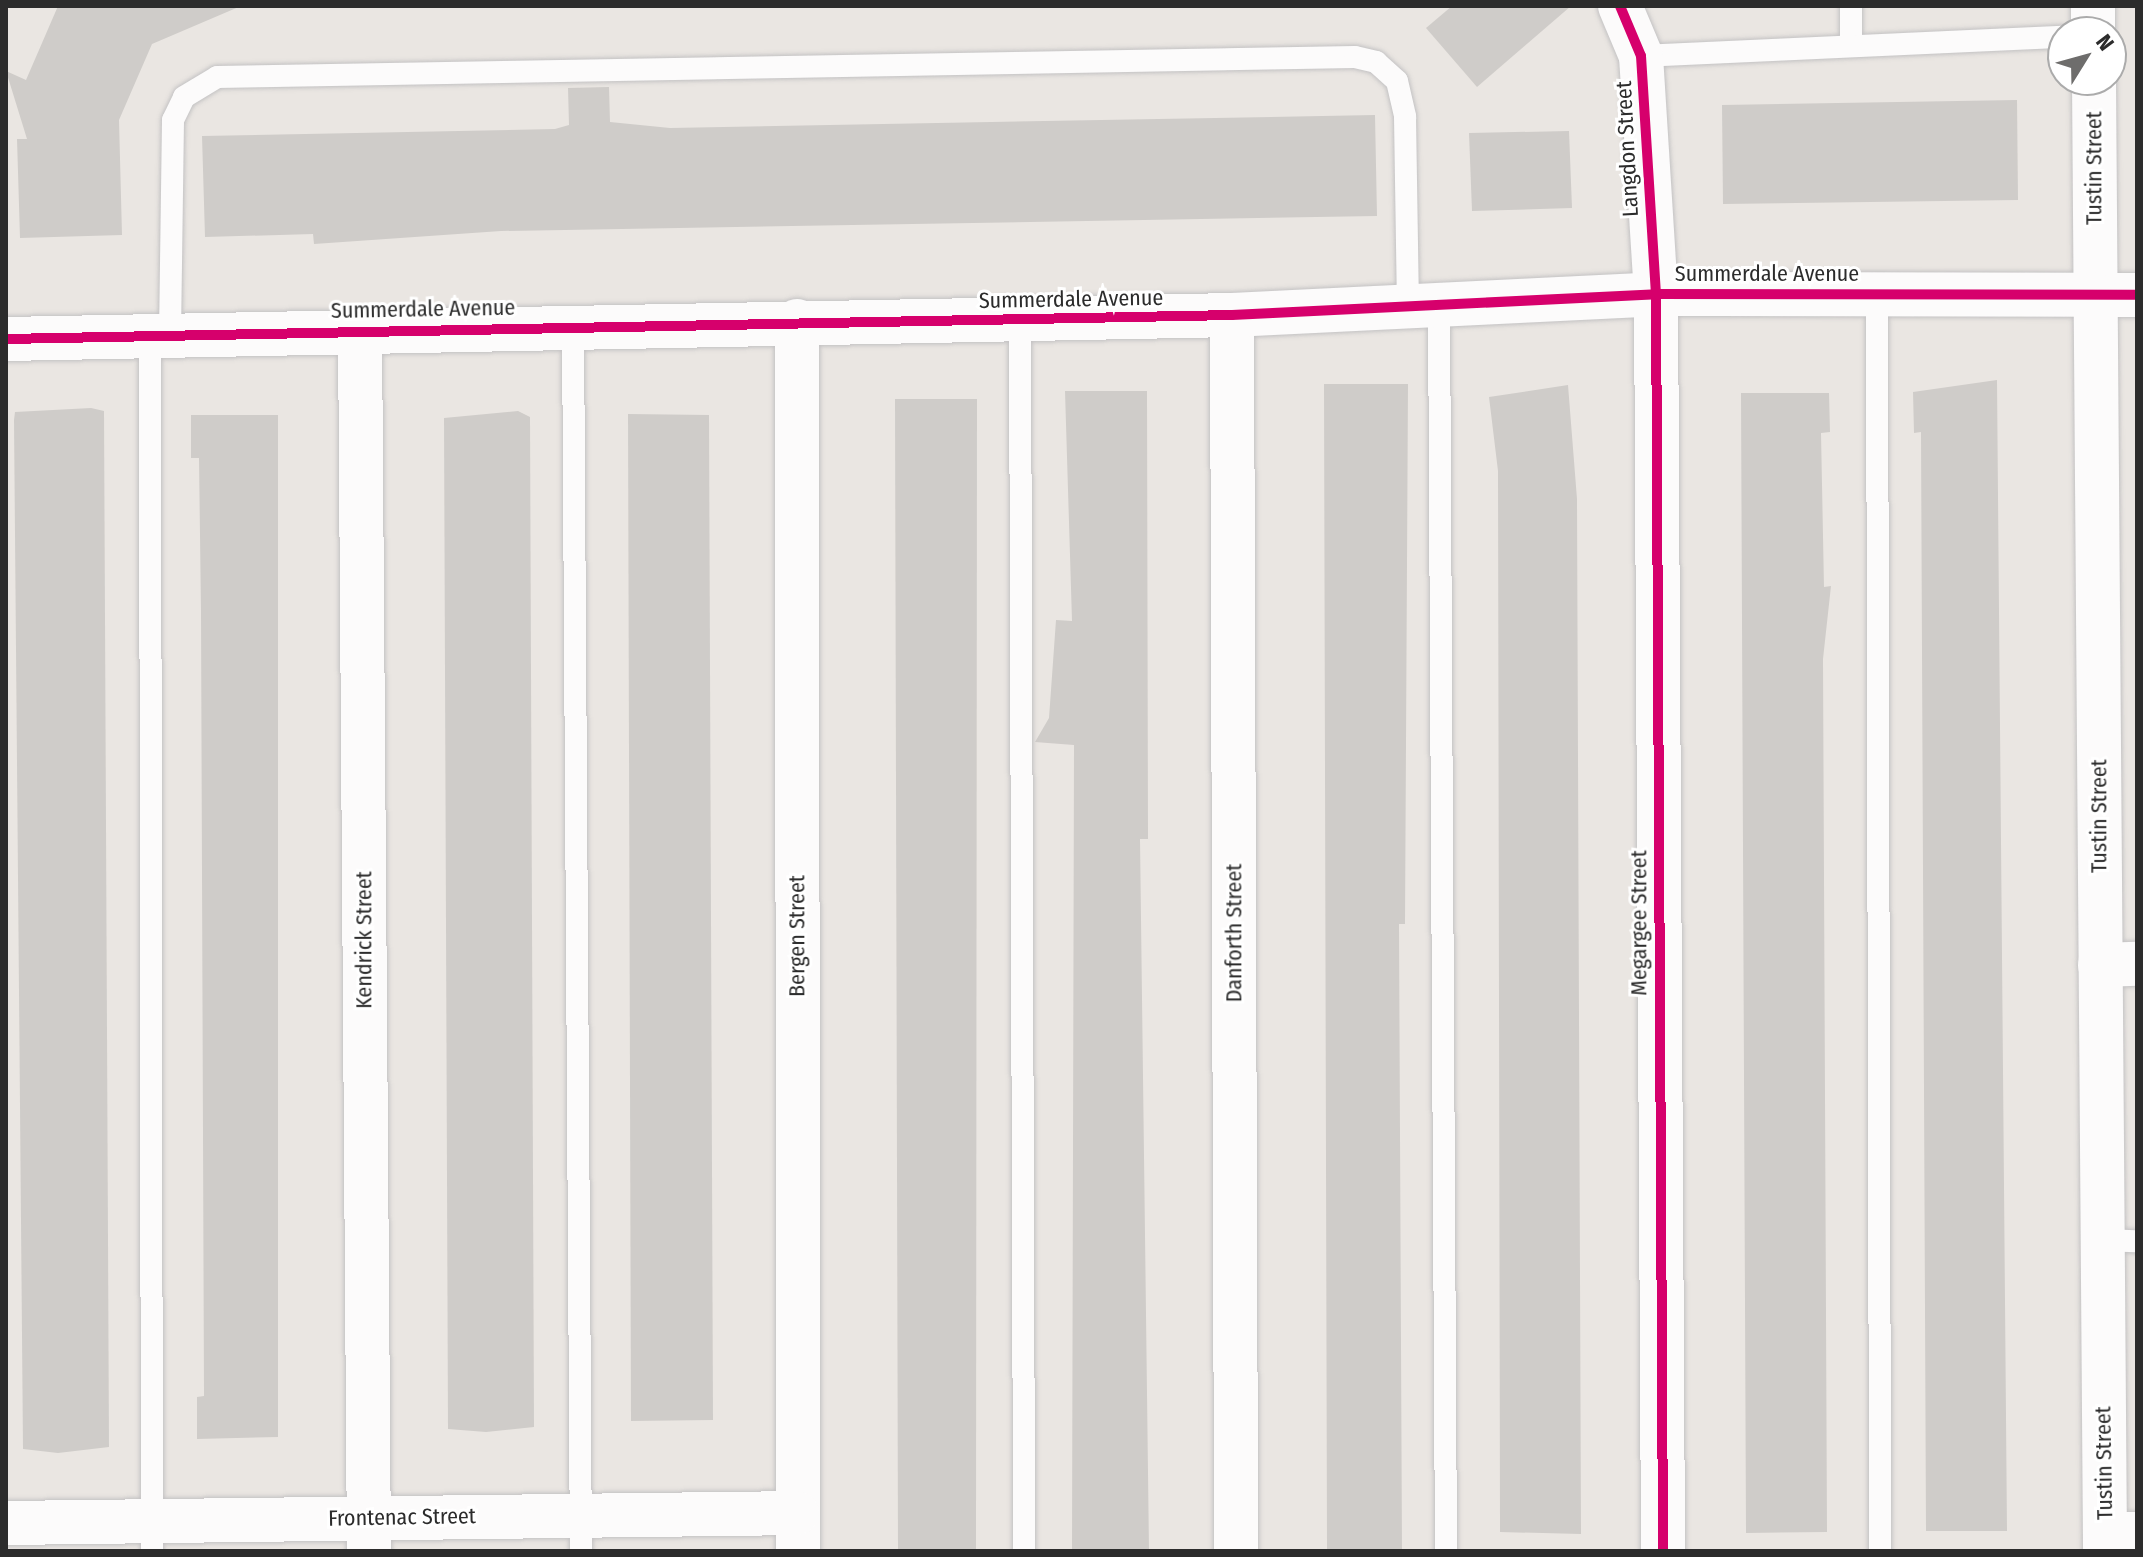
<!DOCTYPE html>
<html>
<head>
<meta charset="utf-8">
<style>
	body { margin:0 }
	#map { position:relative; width:2143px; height:1557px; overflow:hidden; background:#eae6e2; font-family:"Fira Sans Condensed",sans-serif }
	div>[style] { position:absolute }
	.building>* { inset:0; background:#cfccc9 }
	.roads { filter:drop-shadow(0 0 2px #c3c2c3) drop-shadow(0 0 2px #c3c2c3) }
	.service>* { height:22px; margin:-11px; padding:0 11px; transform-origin:11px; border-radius:11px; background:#fcfbfb }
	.minor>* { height:44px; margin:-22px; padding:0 22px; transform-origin:22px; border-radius:22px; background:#fcfbfb }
	.tertiary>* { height:44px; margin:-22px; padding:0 22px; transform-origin:22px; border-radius:22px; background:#fcfbfb }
	.cycleway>* { height:10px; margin:-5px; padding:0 5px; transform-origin:5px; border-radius:5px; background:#d6006c }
	span { translate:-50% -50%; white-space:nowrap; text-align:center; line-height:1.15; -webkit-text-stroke:6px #fff; paint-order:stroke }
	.street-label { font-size:22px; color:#2c2c2c }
	.frame { position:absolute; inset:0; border:8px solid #2c2c2c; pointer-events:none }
	.north { position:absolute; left:2047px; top:16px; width:80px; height:80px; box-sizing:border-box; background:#fff; border:2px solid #ababab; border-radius:50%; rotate:53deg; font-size:22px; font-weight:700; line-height:32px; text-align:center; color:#2c2c2c }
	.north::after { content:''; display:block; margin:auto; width:28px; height:36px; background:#6e6d6c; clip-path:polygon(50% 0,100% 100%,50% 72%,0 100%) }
</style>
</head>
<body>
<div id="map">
	<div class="building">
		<i style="clip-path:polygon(58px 6px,241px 6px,152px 44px,119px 120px,122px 235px,20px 238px,17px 139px,27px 139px,6px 71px,26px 80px)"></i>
		<i style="clip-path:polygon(1452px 6px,1571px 6px,1477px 87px,1426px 28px)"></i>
		<i style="clip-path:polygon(609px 87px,610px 122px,670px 128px,1375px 115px,1377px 216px,501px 231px,314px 244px,313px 234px,205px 237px,202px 136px,555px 129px,569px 125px,568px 88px)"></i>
		<i style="clip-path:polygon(2017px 100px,2018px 200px,1723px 204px,1722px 105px)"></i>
		<i style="clip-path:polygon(1569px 131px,1572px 208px,1472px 211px,1469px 133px)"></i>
		<i style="clip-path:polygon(1997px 380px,2007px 1531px,1926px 1531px,1921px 432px,1914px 433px,1913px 392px)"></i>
		<i style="clip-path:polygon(1324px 384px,1408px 384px,1405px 924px,1399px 924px,1402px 1551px,1327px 1551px)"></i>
		<i style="clip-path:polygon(1568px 385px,1577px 499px,1581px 1534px,1500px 1532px,1498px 471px,1489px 397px)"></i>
		<i style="clip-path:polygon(1065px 391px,1147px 391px,1148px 839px,1140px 839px,1149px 1551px,1072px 1551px,1074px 745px,1035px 742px,1049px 718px,1056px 620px,1072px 621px)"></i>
		<i style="clip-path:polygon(1741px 393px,1829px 393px,1830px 432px,1821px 433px,1824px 587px,1831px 586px,1823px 659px,1827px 1532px,1746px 1533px)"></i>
		<i style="clip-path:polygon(895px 399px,977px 399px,976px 1551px,898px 1551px)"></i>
		<i style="clip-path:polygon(91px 408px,104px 411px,109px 1447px,58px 1453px,23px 1449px,14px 420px,15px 412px)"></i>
		<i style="clip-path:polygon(518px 411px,530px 417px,534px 1427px,486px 1432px,448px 1429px,444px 418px)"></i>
		<i style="clip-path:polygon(628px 414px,709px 415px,713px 1420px,631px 1421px)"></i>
		<i style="clip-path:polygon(191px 415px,278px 415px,278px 1437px,197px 1439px,197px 1397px,204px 1396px,201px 612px,199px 458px,191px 458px)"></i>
	</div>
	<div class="roads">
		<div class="service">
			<i style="left:1851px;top:46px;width:40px;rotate:-90deg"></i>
			<i style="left:1641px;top:56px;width:422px;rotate:-2.6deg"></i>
			<i style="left:1877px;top:295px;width:1256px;rotate:89.86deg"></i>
			<i style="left:1439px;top:305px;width:1246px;rotate:89.68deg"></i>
			<i style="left:1020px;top:320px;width:1231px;rotate:89.81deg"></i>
			<i style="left:573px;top:326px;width:1225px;rotate:89.63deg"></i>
			<i style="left:150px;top:335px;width:1216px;rotate:89.91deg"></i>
			<i style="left:170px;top:335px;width:215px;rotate:-89.2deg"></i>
			<i style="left:173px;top:120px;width:25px;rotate:-64deg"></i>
			<i style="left:184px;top:97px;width:39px;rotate:-31deg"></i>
			<i style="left:217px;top:77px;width:1138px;rotate:-1.01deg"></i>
			<i style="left:1355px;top:57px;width:22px;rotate:13deg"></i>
			<i style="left:1376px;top:62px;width:28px;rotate:42deg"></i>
			<i style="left:1397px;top:81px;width:37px;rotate:77deg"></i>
			<i style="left:1405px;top:117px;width:189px;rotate:89.1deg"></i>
			<i style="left:2101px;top:1240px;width:36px;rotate:2deg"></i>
		</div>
		<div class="minor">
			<i style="left:1620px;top:6px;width:54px;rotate:67.2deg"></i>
			<i style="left:1641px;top:56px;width:238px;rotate:86.4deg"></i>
			<i style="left:1656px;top:294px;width:1257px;rotate:89.68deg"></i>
			<i style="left:2095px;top:295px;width:42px"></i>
			<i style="left:1232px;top:315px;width:1236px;rotate:89.81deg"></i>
			<i style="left:797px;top:321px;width:1230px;rotate:89.95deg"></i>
			<i style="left:360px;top:330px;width:1221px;rotate:89.58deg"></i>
			<i style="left:2100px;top:965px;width:37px;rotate:-2deg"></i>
			<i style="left:6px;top:1523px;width:791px;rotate:-0.72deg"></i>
			<i style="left:2105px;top:1533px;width:32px;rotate:2deg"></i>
		</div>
		<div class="tertiary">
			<i style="left:2093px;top:6px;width:26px;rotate:90deg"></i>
			<i style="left:2094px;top:80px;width:1471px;rotate:89.57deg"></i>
			<i style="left:6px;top:339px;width:1226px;rotate:-1.12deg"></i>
			<i style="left:1232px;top:315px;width:425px;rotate:-2.8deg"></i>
			<i style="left:1656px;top:294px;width:439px;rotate:0.1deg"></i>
		</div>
	</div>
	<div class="cycleway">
		<i style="left:1620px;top:6px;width:54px;rotate:67.2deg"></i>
		<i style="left:1641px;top:56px;width:238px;rotate:86.4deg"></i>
		<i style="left:1656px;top:294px;width:1257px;rotate:89.68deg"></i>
		<i style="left:6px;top:339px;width:1226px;rotate:-1.12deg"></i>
		<i style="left:1232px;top:315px;width:425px;rotate:-2.8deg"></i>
		<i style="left:1656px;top:294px;width:481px;rotate:0.1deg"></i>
	</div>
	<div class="street-label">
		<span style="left:1627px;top:149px;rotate:-93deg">Langdon Street</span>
		<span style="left:2094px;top:168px;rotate:-90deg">Tustin Street</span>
		<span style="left:1767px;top:274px">Summerdale Avenue</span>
		<span style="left:1071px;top:299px;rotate:-1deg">Summerdale Avenue</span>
		<span style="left:423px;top:309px;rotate:-1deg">Summerdale Avenue</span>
		<span style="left:2099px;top:816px;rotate:-90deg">Tustin Street</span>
		<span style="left:1639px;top:923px;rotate:-90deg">Megargee Street</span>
		<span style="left:1234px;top:933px;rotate:-90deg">Danforth Street</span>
		<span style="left:797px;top:936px;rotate:-90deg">Bergen Street</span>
		<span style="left:364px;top:940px;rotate:-90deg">Kendrick Street</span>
		<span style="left:2104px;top:1463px;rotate:-91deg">Tustin Street</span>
		<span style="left:402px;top:1517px;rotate:-1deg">Frontenac Street</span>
	</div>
	<div class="frame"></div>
	<div class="north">N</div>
</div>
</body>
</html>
